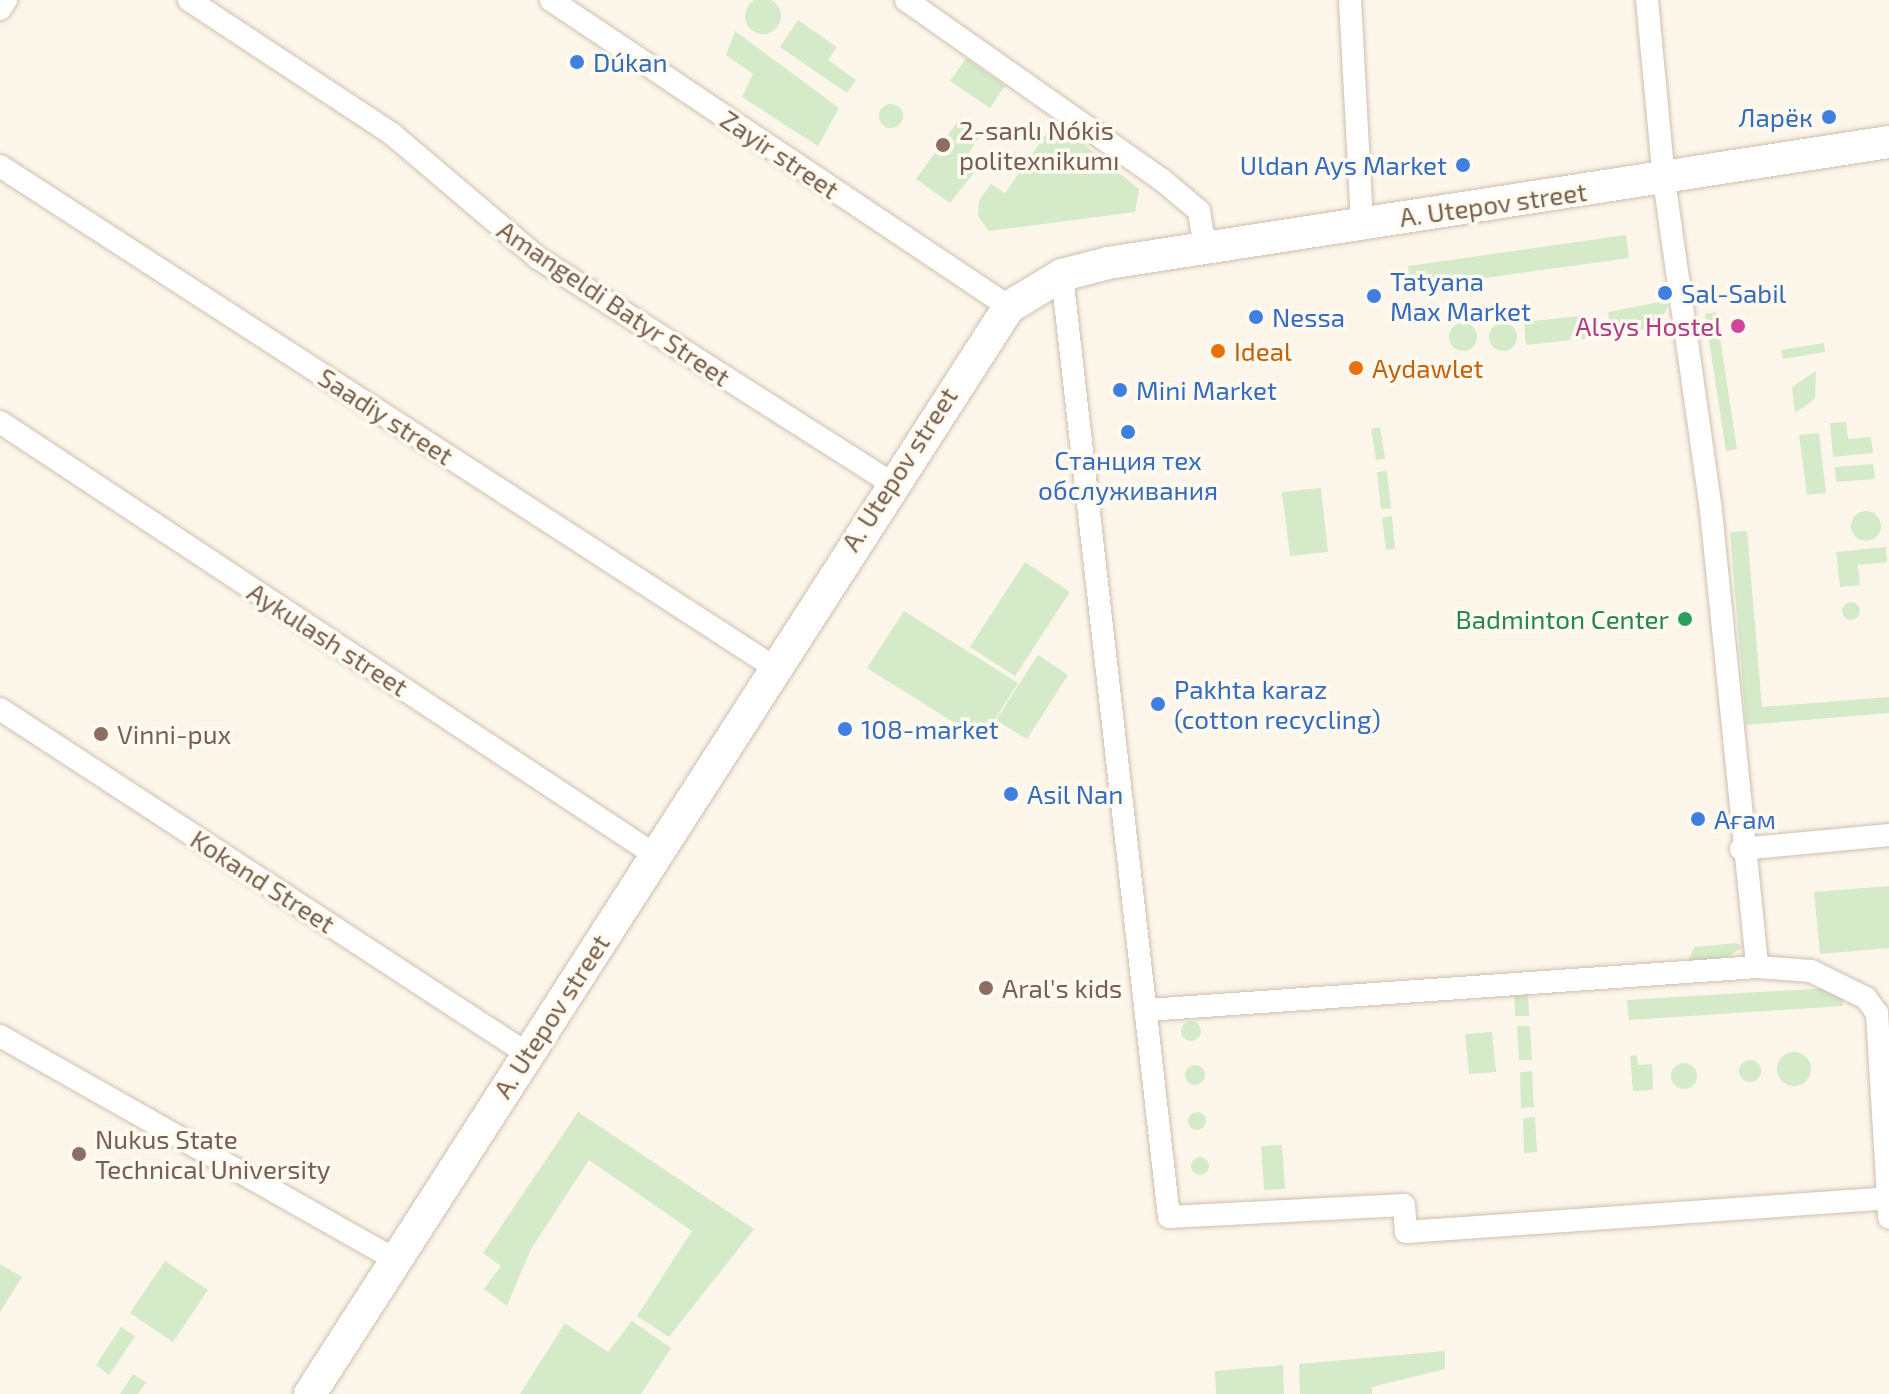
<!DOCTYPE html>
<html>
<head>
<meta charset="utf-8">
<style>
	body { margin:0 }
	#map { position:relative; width:1889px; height:1394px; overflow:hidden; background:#fcf6ea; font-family:"Exo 2",sans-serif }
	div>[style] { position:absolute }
	.green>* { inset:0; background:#d4eac8 }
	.round { border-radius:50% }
	.roads { filter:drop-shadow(0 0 2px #cfbfaf) drop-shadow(0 0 2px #cfbfaf) }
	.minor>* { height:22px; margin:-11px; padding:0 11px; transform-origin:11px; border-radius:11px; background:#fff }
	.secondary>* { height:32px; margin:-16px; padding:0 16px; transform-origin:16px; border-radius:16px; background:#fff }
	.dots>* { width:22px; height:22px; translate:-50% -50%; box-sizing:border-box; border:4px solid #fffaf0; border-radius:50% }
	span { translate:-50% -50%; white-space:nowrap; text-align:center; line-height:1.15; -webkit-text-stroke:7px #fffaf0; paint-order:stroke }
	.shop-label { font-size:26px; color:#366cbe }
	.left { translate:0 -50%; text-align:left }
	.right { translate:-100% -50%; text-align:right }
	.education-label { font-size:26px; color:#785e54 }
	.street-label { font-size:26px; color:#775f4d }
	.hotel-label { font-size:26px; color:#b23c85 }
	.food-label { font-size:26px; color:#c56008 }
	.leisure-label { font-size:26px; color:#27864d }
</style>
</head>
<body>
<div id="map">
	<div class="green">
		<i class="round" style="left:745px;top:-2px;width:36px;height:36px"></i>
		<i style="clip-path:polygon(798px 20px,837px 47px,828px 60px,856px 80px,847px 93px,780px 47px)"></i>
		<i style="clip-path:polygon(735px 31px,839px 108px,818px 146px,742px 97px,753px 74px,726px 55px)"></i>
		<i style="clip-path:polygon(966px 58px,1005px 86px,990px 108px,950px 81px)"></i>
		<i class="round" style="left:879px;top:104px;width:24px;height:24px"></i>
		<i style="clip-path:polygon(960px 118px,981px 134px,962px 163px,974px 173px,950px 203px,916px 179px)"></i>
		<i style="clip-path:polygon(1055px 121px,1139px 189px,1135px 212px,989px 231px,978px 216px,979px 200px,991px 184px,1005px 193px)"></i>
		<i style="clip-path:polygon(1626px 235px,1629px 258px,1411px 288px,1408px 266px)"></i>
		<i style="clip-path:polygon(1670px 300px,1659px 327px,1611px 334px,1608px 312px)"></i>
		<i style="clip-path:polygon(1716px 312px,1737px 449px,1726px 451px,1705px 314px)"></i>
		<i style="clip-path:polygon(1588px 315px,1591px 338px,1526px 345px,1524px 322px)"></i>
		<i class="round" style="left:1489px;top:323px;width:28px;height:28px"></i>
		<i class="round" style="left:1449px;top:323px;width:28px;height:28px"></i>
		<i style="clip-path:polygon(1824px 343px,1825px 352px,1783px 359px,1781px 350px)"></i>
		<i style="clip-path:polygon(1816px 371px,1815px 399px,1795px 413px,1792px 387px)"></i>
		<i style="clip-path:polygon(1846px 422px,1848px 439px,1871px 437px,1873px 453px,1833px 457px,1830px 423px)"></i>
		<i style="clip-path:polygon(1380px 427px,1385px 459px,1376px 460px,1371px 429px)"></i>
		<i style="clip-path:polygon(1819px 433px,1826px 493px,1807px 495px,1799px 435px)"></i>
		<i style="clip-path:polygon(1873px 464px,1875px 479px,1836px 482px,1835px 467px)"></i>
		<i style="clip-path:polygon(1387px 471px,1391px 508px,1381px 509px,1377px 472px)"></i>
		<i style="clip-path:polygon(1321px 488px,1328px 552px,1290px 556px,1282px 492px)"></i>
		<i class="round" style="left:1851px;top:511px;width:30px;height:30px"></i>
		<i style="clip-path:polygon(1392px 516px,1395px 549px,1386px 550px,1382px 518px)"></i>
		<i style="clip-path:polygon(1747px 531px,1762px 707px,1889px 697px,1889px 713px,1746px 725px,1730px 532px)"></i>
		<i style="clip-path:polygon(1886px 547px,1887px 562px,1858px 565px,1860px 585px,1840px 587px,1836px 552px)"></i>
		<i style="clip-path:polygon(1025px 562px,1070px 592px,1015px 676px,970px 647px)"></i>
		<i class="round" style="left:1842px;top:602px;width:18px;height:18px"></i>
		<i style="clip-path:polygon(904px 611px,1018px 683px,982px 740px,867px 668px)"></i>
		<i style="clip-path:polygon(1038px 655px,1068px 675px,1027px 739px,996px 720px)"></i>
		<i style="clip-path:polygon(1889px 886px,1889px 948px,1820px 954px,1814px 892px)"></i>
		<i style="clip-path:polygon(1736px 943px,1743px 947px,1722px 961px,1687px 965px,1694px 947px)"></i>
		<i style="clip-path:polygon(1514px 988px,1528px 993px,1529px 1016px,1515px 1016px)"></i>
		<i style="clip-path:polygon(1828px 988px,1842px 995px,1843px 1006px,1629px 1020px,1627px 1000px)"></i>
		<i class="round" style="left:1181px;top:1021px;width:20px;height:20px"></i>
		<i style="clip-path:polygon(1517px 1026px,1530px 1026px,1532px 1060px,1519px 1060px)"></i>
		<i style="clip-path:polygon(1492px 1032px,1496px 1072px,1469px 1074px,1465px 1034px)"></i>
		<i class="round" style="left:1777px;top:1052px;width:34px;height:34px"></i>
		<i style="clip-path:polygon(1637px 1055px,1638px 1065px,1652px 1064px,1653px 1090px,1633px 1091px,1630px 1056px)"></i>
		<i class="round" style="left:1739px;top:1060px;width:22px;height:22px"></i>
		<i class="round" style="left:1671px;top:1063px;width:26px;height:26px"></i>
		<i class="round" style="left:1185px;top:1065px;width:20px;height:20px"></i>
		<i style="clip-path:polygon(1532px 1071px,1534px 1107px,1521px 1108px,1520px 1072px)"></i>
		<i class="round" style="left:1188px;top:1112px;width:18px;height:18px"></i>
		<i style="clip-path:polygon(578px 1112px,754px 1229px,669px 1337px,637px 1316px,692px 1231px,589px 1160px,530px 1251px,507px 1306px,484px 1289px,501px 1266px,483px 1253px)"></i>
		<i style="clip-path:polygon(1535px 1117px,1537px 1152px,1524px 1153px,1523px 1118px)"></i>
		<i style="clip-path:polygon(1282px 1145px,1285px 1189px,1264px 1190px,1261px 1146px)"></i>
		<i class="round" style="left:1191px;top:1157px;width:18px;height:18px"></i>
		<i style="clip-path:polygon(165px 1261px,208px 1290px,173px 1342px,130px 1313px)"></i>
		<i style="clip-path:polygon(0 1264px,22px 1277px,0 1312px)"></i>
		<i style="clip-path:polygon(632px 1321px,671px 1348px,641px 1394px,520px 1394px,565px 1323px,608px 1352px)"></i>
		<i style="clip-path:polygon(121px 1327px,135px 1336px,109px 1375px,96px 1365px)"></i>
		<i style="clip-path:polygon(1445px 1351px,1445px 1369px,1372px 1387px,1372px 1394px,1300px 1394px,1299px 1364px)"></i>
		<i style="clip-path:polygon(1283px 1365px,1284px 1394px,1216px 1394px,1215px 1371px)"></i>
		<i style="clip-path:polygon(133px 1374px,146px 1382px,138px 1394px,120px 1394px)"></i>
	</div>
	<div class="roads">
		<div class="minor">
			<i style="left:189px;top:0;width:243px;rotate:33.4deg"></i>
			<i style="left:392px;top:134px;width:192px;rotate:40.3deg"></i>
			<i style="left:538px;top:258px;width:419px;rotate:32.5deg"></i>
			<i style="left:551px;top:0;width:551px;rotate:33.83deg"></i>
			<i style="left:906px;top:0;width:312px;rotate:35.1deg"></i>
			<i style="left:1161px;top:179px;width:50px;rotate:40.1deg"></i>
			<i style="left:1199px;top:211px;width:36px;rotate:81deg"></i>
			<i style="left:1350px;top:0;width:221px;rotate:86.9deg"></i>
			<i style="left:1647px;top:0;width:181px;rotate:84.6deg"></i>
			<i style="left:1664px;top:180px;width:334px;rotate:81.9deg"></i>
			<i style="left:1711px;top:511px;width:458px;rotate:84.2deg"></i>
			<i style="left:1757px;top:967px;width:54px;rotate:4.2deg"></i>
			<i style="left:1811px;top:971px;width:61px;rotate:26.1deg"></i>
			<i style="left:1866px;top:998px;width:19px;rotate:54deg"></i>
			<i style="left:1877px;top:1013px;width:205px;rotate:86.6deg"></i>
			<i style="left:0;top:9px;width:11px;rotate:-56deg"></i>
			<i style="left:0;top:166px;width:920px;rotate:32.93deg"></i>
			<i style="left:1062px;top:275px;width:948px;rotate:83.52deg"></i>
			<i style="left:1169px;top:1217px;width:235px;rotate:-2.9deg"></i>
			<i style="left:1404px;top:1205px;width:27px;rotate:86deg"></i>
			<i style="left:1406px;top:1232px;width:483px;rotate:-4deg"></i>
			<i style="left:0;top:422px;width:785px;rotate:33.47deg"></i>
			<i style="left:0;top:709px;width:628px;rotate:33.18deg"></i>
			<i style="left:1741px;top:849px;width:149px;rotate:-5.4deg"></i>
			<i style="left:1148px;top:1010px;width:611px;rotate:-4.04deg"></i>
			<i style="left:0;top:1036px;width:455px;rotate:29.5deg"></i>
		</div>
		<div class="secondary">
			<i style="left:310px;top:1394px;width:1292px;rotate:-57.26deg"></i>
			<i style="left:1009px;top:307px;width:62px;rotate:-31.1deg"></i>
			<i style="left:1062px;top:275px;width:48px;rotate:-14.6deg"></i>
			<i style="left:1108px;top:263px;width:790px;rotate:-8.81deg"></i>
		</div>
	</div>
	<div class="dots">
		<i style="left:577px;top:62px;background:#3f7fe0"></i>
		<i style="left:1829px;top:117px;background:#3f7fe0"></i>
		<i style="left:943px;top:145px;background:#8d6e63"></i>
		<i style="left:1463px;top:165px;background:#3f7fe0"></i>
		<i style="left:1665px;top:293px;background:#3f7fe0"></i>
		<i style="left:1374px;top:296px;background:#3f7fe0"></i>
		<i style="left:1256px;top:317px;background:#3f7fe0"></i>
		<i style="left:1738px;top:326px;background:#d1479c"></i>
		<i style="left:1218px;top:351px;background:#e8710a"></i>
		<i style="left:1356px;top:368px;background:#e8710a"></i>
		<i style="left:1120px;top:390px;background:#3f7fe0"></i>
		<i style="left:1128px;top:432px;background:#3f7fe0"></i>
		<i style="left:1685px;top:619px;background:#2e9e5b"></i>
		<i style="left:1158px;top:704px;background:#3f7fe0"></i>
		<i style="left:845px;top:729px;background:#3f7fe0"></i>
		<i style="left:101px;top:734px;background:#8d6e63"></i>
		<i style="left:1011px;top:794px;background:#3f7fe0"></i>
		<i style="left:1698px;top:819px;background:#3f7fe0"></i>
		<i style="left:986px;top:988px;background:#8d6e63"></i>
		<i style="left:79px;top:1154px;background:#8d6e63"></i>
	</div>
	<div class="shop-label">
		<span class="left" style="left:593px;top:62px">Dúkan</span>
		<span class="right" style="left:1813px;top:117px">Ларёк</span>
		<span class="right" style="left:1447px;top:165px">Uldan Ays Market</span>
		<span class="left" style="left:1390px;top:296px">Tatyana<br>Max Market</span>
		<span class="left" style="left:1681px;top:293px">Sal-Sabil</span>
		<span class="left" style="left:1272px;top:317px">Nessa</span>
		<span class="left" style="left:1136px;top:390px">Mini Market</span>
		<span style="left:1128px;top:475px">Станция тех<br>обслуживания</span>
		<span class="left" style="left:1174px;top:704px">Pakhta karaz<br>(cotton recycling)</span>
		<span class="left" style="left:861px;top:729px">108-market</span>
		<span class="left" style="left:1027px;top:794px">Asil Nan</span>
		<span class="left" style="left:1714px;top:819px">Ағам</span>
	</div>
	<div class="education-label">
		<span class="left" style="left:959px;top:145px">2-sanlı Nókis<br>politexnikumı</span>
		<span class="left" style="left:117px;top:734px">Vinni-pux</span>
		<span class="left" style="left:1002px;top:988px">Aral's kids</span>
		<span class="left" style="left:95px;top:1154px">Nukus State<br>Technical University</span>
	</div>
	<div class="street-label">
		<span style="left:780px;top:154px;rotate:34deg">Zayir street</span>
		<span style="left:1493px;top:204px;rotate:-8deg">A. Utepov street</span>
		<span style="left:614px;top:303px;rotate:34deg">Amangeldi Batyr Street</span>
		<span style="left:386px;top:416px;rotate:33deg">Saadiy street</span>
		<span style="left:899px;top:469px;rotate:-57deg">A. Utepov street</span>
		<span style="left:328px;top:639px;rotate:33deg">Aykulash street</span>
		<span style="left:263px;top:881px;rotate:33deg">Kokand Street</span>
		<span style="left:551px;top:1016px;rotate:-57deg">A. Utepov street</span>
	</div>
	<div class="hotel-label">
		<span class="right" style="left:1722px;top:326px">Alsys Hostel</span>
	</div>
	<div class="food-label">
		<span class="left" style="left:1234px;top:351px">Ideal</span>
		<span class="left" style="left:1372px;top:368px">Aydawlet</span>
	</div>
	<div class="leisure-label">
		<span class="right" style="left:1669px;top:619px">Badminton Center</span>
	</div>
</div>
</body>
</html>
